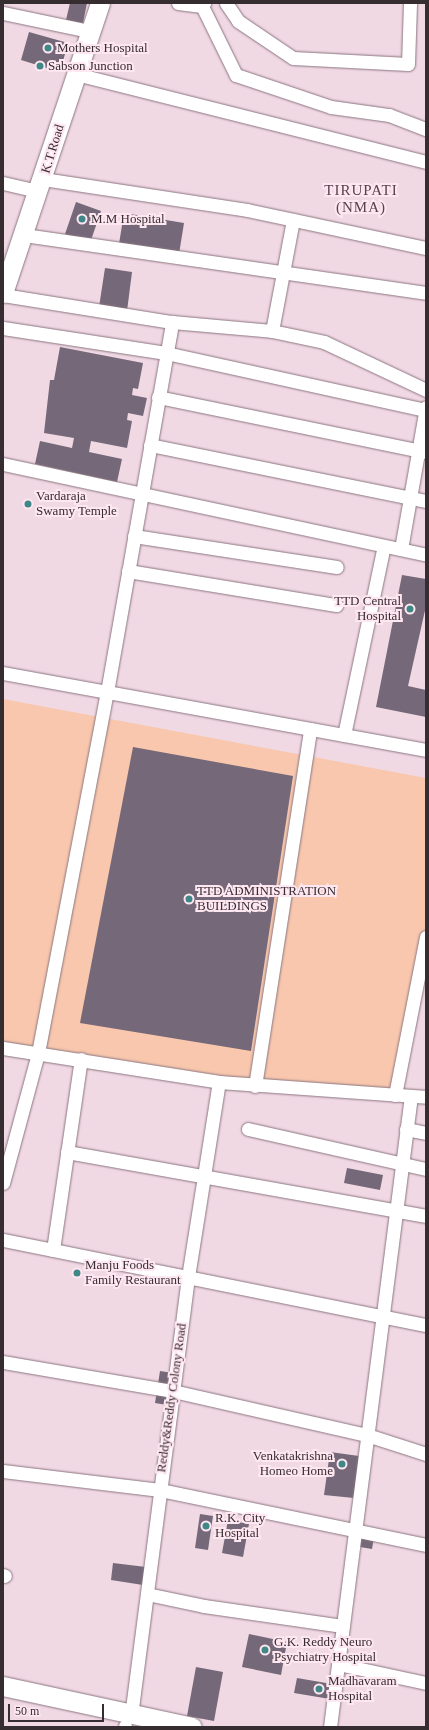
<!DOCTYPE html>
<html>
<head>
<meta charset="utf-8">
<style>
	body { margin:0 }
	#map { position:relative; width:429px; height:1730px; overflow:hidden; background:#f1d9e4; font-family:"Times New Roman",serif }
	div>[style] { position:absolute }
	.green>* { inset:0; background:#f8c7ad }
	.building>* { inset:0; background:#746879 }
	.roads { filter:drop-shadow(0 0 1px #8b7680) drop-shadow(0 0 1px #8b7680) }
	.minor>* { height:13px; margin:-6.5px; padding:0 6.5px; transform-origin:6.5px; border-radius:6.5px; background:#fff }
	.secondary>* { height:19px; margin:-9.5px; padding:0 9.5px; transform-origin:9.5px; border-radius:9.5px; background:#fff }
	.dots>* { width:11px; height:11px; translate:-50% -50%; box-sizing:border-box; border:2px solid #ffe7f1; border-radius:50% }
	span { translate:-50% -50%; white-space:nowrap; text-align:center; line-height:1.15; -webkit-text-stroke:4px #ffe7f1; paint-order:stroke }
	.poi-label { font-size:13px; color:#362d31 }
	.left { translate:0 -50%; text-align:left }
	.right { translate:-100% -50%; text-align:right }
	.street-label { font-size:13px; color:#362d31 }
	.quarter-label { font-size:15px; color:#55424b; letter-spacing:1px }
	.frame { position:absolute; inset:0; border:4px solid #362d31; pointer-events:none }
	.scale { position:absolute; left:8px; top:1704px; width:96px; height:18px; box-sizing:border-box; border:2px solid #362d31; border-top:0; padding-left:5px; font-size:12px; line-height:14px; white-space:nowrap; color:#362d31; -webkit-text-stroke:3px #ffe7f1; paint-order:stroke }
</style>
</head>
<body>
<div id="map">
	<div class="green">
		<i style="clip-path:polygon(3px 699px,426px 778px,426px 937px,395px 1095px,255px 1086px,3px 1042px)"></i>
	</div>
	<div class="building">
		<i style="clip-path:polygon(70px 3px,87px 3px,83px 23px,66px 20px)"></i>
		<i style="clip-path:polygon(29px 32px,68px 43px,60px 72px,21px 60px)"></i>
		<i style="clip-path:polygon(76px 202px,101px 211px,90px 243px,65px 234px)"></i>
		<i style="clip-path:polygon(124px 213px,184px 223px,179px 254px,119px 244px)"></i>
		<i style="clip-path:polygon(105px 268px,132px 272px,127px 311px,99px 307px)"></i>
		<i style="clip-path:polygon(60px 347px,143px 363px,138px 389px,133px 388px,132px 395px,147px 398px,143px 416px,128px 413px,127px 420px,132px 421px,127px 448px,91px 441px,89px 452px,122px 459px,117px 482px,35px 464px,40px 441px,72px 448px,74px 438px,44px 433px,50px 380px,54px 380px)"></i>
		<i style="clip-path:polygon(402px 575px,426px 579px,426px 606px,408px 686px,426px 690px,426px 717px,376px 707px)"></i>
		<i style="clip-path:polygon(133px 747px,293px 776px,251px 1051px,80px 1023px)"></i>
		<i style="clip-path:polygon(347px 1168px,383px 1175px,380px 1190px,344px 1183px)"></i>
		<i style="clip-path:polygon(160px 1371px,179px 1374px,173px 1406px,155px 1403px)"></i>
		<i style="clip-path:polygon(330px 1452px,359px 1456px,354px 1498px,324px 1495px)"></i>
		<i style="clip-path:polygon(200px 1514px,213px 1516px,208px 1550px,195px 1548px)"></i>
		<i style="clip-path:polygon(228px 1520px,249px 1524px,243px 1557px,222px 1553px)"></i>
		<i style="clip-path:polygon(357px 1529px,375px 1532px,372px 1549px,354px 1546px)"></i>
		<i style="clip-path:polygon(113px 1563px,146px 1567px,143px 1585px,111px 1580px)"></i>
		<i style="clip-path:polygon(249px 1634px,287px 1642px,281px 1675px,242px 1667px)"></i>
		<i style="clip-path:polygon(196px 1667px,223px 1672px,214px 1721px,187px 1716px)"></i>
		<i style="clip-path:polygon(297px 1678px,332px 1684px,330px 1699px,294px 1693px)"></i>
	</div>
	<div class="roads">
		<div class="minor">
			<i style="left:178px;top:3px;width:24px;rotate:7deg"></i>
			<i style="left:202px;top:6px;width:4px;rotate:-56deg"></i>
			<i style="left:226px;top:3px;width:22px;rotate:56deg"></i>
			<i style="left:238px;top:21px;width:66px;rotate:33.9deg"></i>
			<i style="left:293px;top:58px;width:115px;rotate:3deg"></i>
			<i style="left:408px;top:64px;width:61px;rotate:-88.1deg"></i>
			<i style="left:202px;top:6px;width:77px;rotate:63.8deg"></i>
			<i style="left:236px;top:75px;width:100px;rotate:18.6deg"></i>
			<i style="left:331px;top:107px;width:59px;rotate:7.9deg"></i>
			<i style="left:389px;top:115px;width:40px;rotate:21deg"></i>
			<i style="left:3px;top:13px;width:88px;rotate:11.8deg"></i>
			<i style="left:76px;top:74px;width:361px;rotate:14.1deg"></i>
			<i style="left:43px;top:179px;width:206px;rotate:8.6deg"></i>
			<i style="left:247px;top:210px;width:183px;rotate:12deg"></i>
			<i style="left:3px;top:183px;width:37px;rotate:13deg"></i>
			<i style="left:24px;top:235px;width:406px;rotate:8.2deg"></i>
			<i style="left:3px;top:295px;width:171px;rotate:9.1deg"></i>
			<i style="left:172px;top:322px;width:100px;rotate:5.1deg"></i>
			<i style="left:272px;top:331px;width:53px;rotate:11.9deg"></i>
			<i style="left:324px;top:342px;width:113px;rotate:25.2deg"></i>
			<i style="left:3px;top:328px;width:165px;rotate:8.7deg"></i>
			<i style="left:166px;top:353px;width:266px;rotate:12.4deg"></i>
			<i style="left:272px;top:331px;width:113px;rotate:-79.3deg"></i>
			<i style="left:158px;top:397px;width:274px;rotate:11.6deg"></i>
			<i style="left:150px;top:445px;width:282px;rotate:11.5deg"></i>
			<i style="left:3px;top:464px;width:433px;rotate:12.1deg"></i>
			<i style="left:134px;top:536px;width:205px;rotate:8.7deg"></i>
			<i style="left:401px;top:549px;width:144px;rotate:-80deg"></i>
			<i style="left:128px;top:571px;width:211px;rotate:9.3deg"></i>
			<i style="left:3px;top:673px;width:430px;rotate:10.3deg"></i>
			<i style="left:344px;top:735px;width:193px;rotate:-78.1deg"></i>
			<i style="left:3px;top:1048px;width:219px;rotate:8.9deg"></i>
			<i style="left:219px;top:1082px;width:208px;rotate:4.1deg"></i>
			<i style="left:255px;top:1086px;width:361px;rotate:-81.2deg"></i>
			<i style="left:395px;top:1095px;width:161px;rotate:-78.9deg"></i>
			<i style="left:248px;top:1129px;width:182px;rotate:12.7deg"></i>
			<i style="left:406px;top:1129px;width:20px;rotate:11deg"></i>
			<i style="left:67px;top:1152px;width:365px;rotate:10.1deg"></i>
			<i style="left:3px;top:1183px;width:135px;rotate:-74.9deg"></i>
			<i style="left:38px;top:1053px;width:368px;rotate:-79.2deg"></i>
			<i style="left:107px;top:692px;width:376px;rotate:-80deg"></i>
			<i style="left:3px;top:1240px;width:431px;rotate:11.4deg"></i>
			<i style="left:53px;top:1250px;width:193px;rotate:-81.7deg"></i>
			<i style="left:3px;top:1362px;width:172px;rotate:9.7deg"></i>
			<i style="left:173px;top:1391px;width:199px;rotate:12.8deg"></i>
			<i style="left:367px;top:1435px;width:62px;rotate:17.9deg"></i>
			<i style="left:3px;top:1471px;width:158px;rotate:6.9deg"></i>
			<i style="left:160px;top:1490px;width:272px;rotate:11.7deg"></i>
			<i style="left:3px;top:1575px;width:2px;rotate:27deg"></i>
			<i style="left:147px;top:1594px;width:58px;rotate:11.9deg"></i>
			<i style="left:204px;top:1606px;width:140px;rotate:8.2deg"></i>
			<i style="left:338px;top:1664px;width:90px;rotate:12.2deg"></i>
			<i style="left:131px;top:1716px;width:443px;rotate:-82.6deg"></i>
			<i style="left:188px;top:1277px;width:197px;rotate:-81deg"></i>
			<i style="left:125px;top:1727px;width:1px;rotate:-90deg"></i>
			<i style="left:330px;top:1727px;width:636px;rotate:-82.69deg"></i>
		</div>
		<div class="secondary">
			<i style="left:3px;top:293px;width:306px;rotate:-71.5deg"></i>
			<i style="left:3px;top:1686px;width:193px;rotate:12.2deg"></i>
		</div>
	</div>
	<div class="dots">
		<i style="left:48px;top:48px;background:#408888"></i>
		<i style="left:40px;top:66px;background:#408888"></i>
		<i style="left:82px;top:219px;background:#408888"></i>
		<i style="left:28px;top:504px;background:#408888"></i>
		<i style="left:410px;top:609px;background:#408888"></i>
		<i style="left:189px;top:899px;background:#408888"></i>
		<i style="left:77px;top:1273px;background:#408888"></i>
		<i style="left:342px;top:1464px;background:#408888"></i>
		<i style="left:206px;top:1526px;background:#408888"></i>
		<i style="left:265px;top:1650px;background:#408888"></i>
		<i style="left:319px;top:1689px;background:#408888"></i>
	</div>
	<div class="poi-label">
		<span class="left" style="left:57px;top:48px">Mothers Hospital</span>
		<span class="left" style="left:48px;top:66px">Sabson Junction</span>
		<span class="left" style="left:91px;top:219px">M.M Hospital</span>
		<span class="left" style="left:36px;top:504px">Vardaraja<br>Swamy Temple</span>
		<span class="right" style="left:401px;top:609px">TTD Central<br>Hospital</span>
		<span class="left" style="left:197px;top:899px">TTD ADMINISTRATION<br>BUILDINGS</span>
		<span class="left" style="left:85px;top:1273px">Manju Foods<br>Family Restaurant</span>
		<span class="right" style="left:333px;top:1464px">Venkatakrishna<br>Homeo Home</span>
		<span class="left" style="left:215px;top:1526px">R.K. City<br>Hospital</span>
		<span class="left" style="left:274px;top:1650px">G.K. Reddy Neuro<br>Psychiatry Hospital</span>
		<span class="left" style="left:328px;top:1689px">Madhavaram<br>Hospital</span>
	</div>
	<div class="street-label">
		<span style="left:53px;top:149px;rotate:-73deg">K.T.Road</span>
		<span style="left:172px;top:1398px;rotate:-82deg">Reddy&amp;Reddy Colony Road</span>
	</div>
	<div class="quarter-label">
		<span style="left:361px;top:199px">TIRUPATI<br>(NMA)</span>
	</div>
	<div class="frame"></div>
	<div class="scale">50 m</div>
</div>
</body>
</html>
